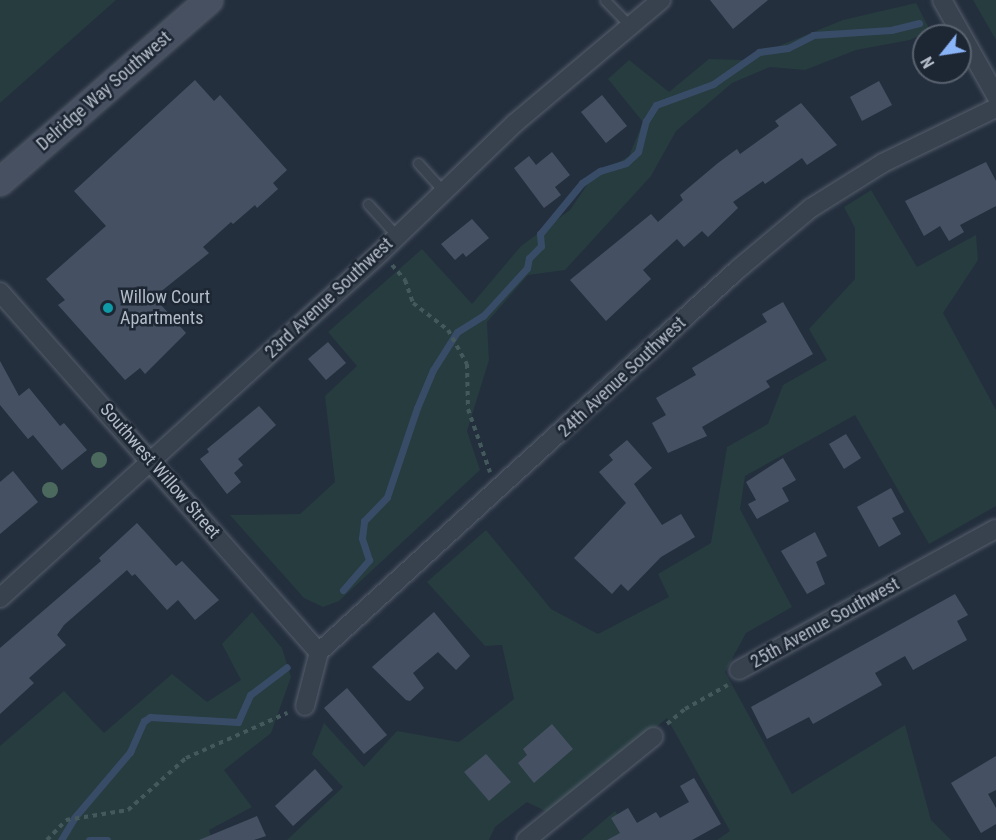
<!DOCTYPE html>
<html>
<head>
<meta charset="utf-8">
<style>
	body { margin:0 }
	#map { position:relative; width:996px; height:840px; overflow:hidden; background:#242f3e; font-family:"Roboto Condensed",sans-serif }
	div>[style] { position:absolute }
	.green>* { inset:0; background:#263c3f }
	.stream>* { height:7px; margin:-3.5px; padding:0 3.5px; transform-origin:3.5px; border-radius:3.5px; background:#394c67 }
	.building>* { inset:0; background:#455162 }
	.path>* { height:4px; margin-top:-2px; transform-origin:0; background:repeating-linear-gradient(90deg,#44595c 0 4.5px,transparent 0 9px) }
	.roads { filter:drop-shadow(0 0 2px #565f6c) drop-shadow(0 0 2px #565f6c) }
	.service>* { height:9px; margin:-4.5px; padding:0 4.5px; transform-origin:4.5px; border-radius:4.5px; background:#38414e }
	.minor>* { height:18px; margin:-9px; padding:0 9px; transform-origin:9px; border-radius:9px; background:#38414e }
	.secondary>* { height:26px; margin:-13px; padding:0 13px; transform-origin:13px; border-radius:13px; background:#465061 }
	.trees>* { width:16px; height:16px; margin:-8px; border-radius:50%; background:#4b6a5d }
	.dots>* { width:16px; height:16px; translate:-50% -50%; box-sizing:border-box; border:3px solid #1d2633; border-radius:50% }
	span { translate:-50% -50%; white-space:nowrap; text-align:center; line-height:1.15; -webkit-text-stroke:5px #1d2633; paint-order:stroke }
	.street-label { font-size:18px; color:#b4bcc9 }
	.poi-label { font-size:18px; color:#b4bcc9 }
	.left { translate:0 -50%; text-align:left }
	.north { position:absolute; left:912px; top:24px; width:60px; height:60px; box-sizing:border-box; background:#1d2633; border:2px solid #59626f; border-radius:50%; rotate:240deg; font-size:16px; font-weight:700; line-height:24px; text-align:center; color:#b4bcc9 }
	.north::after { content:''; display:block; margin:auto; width:21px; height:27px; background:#8ab4f8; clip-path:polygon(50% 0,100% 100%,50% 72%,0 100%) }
</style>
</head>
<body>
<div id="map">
	<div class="green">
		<i style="clip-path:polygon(0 0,116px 0,0 103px)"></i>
		<i style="clip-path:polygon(973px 0,996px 0,996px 40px)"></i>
		<i style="clip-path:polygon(916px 3px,930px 30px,910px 40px,856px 50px,805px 70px,770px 67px,732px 83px,676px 131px,651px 176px,565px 270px,528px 275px,487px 322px,489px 360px,467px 431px,480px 470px,339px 601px,323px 607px,304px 598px,230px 515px,300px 514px,335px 482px,325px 396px,357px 366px,328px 332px,422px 249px,472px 304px,521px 246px,570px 210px,591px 179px,629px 156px,643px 122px,608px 79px,629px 60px,669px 92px,709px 59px,744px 60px,843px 20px)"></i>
		<i style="clip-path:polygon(871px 190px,917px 267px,976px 235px,978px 260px,943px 313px,996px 410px,996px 506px,929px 544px,855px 415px,745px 476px,740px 509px,792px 607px,746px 633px,725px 672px,792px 794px,905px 725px,931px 820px,951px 840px,717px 840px,730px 831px,667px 718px,551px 814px,527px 802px,495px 827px,489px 840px,287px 840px,343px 787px,312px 754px,324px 723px,364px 767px,397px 731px,459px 742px,514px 699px,502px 645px,485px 646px,427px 582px,486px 530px,551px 609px,598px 634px,669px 597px,658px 574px,711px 543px,727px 447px,768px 424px,783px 385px,827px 360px,809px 329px,855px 279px,855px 228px,844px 207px)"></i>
		<i style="clip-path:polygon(252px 612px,282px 648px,291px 677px,271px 733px,224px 770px,252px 807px,209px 830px,212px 840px,0 840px,0 746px,64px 691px,104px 733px,172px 674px,207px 702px,241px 680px,222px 644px)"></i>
		<i style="clip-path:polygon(615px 811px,636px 840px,581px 840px)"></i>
	</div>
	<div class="stream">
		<i style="left:343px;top:590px;width:40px;rotate:-49deg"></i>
		<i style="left:369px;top:560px;width:23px;rotate:-108deg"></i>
		<i style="left:362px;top:538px;width:17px;rotate:-83deg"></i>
		<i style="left:364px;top:521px;width:33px;rotate:-46deg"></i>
		<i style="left:387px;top:497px;width:94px;rotate:-71.4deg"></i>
		<i style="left:417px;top:408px;width:41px;rotate:-67.2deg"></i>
		<i style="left:433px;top:370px;width:45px;rotate:-57.7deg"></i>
		<i style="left:457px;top:332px;width:31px;rotate:-32deg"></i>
		<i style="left:483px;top:316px;width:65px;rotate:-47.5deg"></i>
		<i style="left:527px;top:268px;width:10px;rotate:-79deg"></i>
		<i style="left:529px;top:258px;width:17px;rotate:-45deg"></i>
		<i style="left:541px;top:246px;width:12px;rotate:-95deg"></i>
		<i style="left:540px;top:234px;width:66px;rotate:-50.5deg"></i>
		<i style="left:582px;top:183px;width:22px;rotate:-34deg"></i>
		<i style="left:600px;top:171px;width:27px;rotate:-17deg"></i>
		<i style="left:626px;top:163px;width:16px;rotate:-43deg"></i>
		<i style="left:638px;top:152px;width:32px;rotate:-76deg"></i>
		<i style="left:646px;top:121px;width:19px;rotate:-58deg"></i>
		<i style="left:656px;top:105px;width:61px;rotate:-20.2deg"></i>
		<i style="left:713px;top:84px;width:56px;rotate:-34.8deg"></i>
		<i style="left:759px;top:52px;width:29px;rotate:-8deg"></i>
		<i style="left:788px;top:48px;width:28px;rotate:-27deg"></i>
		<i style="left:813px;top:35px;width:78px;rotate:-3.7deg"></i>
		<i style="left:891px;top:30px;width:29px;rotate:-14deg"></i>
		<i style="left:61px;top:840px;width:26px;rotate:-59deg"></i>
		<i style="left:74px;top:818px;width:87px;rotate:-49.7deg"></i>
		<i style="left:130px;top:752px;width:34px;rotate:-66deg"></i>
		<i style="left:144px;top:721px;width:7px;rotate:-34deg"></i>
		<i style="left:150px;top:717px;width:88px;rotate:3.3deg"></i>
		<i style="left:238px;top:722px;width:30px;rotate:-66deg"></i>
		<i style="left:250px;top:695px;width:46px;rotate:-37.1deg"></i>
		<i style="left:89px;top:840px;width:18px"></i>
	</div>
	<div class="building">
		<i style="clip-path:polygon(710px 0,768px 0,733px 29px)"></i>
		<i style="clip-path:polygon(195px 80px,214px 101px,220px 95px,287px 170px,273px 183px,278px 189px,257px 208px,255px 205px,233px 224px,231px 222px,203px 247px,209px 253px,154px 297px,186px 333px,145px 374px,140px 368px,125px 380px,58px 305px,65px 300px,46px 279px,106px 226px,74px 191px)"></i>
		<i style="clip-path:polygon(879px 81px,892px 105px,862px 121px,850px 97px)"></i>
		<i style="clip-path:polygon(602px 95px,627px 126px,606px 143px,581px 112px)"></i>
		<i style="clip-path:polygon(801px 103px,837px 145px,807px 165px,802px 158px,765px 184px,763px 181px,733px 202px,738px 208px,708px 237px,702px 231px,684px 247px,677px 239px,643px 270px,651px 279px,606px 321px,570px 280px,651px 214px,658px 222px,683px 200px,680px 195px,718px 163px,737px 149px,740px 154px,779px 126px,775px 121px)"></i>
		<i style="clip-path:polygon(552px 152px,570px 175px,555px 187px,561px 195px,544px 208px,514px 168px,529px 156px,536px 165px)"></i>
		<i style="clip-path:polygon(986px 162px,996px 181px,996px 206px,960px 225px,964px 232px,949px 241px,940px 226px,924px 236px,905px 201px)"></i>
		<i style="clip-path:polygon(472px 219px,489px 238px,466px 257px,463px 253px,455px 260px,441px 244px)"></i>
		<i style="clip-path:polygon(783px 302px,813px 354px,766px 381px,770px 387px,702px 427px,707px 436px,668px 453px,652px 423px,666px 415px,656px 398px,696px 375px,692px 368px,767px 322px,762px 314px)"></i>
		<i style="clip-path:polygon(328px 342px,346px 363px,326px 380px,308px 359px)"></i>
		<i style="clip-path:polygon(0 361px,19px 396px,29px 388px,60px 426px,64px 423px,87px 450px,62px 470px,33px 435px,28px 439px,0 405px)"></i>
		<i style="clip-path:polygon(259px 406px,276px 425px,238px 459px,243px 465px,234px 473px,241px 482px,227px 494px,200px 459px,209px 452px,207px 449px)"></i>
		<i style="clip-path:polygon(846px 434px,861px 458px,844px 469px,829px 444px)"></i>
		<i style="clip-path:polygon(627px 440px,652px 468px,634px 484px,662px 525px,681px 514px,695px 537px,661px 557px,628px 591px,621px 584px,612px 594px,574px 558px,626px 503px,599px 472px,613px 460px,609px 455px)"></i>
		<i style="clip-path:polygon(783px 458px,796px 480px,782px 488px,789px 501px,757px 519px,748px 504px,756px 500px,746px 482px)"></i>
		<i style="clip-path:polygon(13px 471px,38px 502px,0 534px,0 482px)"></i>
		<i style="clip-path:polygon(891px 488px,904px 512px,892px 518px,901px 534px,879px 547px,857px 507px)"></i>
		<i style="clip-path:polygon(137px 523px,176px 566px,182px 561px,219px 600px,195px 620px,178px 600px,167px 610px,135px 574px,132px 576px,127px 570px,64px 625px,57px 635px,66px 645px,29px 678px,34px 683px,0 714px,0 648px,101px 561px,99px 558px)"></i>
		<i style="clip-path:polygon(815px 532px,827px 556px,816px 562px,825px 584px,807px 594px,781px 551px)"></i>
		<i style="clip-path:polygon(955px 594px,968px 615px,957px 621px,967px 640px,913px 670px,905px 656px,875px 673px,882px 685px,813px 724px,809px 717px,767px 739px,751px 707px)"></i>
		<i style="clip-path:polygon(434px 612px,470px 656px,456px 670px,438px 652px,413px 673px,424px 688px,410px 701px,406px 700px,372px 667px)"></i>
		<i style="clip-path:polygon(347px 688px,387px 735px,364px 754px,324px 708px)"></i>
		<i style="clip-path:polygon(552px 724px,573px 749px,534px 783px,518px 763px,527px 755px,523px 749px)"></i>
		<i style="clip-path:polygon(486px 754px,511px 782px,489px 801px,464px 772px)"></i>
		<i style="clip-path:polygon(996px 756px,996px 790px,988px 794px,996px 808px,996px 824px,981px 833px,951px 783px)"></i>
		<i style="clip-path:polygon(315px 769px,333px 790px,293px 826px,275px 806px)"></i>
		<i style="clip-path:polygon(694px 778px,721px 824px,692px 840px,607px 840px,620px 833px,611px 818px,628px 808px,637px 823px,656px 812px,660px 818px,689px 802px,680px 786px)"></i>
		<i style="clip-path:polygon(257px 816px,266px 836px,254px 840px,199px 840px)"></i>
	</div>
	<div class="path">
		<i style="left:392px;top:265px;width:20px;rotate:49deg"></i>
		<i style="left:405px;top:280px;width:24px;rotate:71deg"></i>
		<i style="left:413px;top:303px;width:44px;rotate:37.6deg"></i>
		<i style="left:448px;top:330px;width:39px;rotate:61deg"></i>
		<i style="left:467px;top:364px;width:45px;rotate:88.7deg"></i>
		<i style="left:468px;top:409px;width:67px;rotate:70.8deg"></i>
		<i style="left:667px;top:724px;width:23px;rotate:-40deg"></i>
		<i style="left:685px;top:709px;width:49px;rotate:-29.2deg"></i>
		<i style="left:47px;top:840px;width:28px;rotate:-46deg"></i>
		<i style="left:66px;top:820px;width:63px;rotate:-9.2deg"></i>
		<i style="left:128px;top:810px;width:78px;rotate:-41.9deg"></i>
		<i style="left:186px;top:758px;width:111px;rotate:-24deg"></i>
	</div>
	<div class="roads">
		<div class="service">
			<i style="left:605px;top:0;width:36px;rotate:46deg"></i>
			<i style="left:418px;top:163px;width:38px;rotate:48deg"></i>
			<i style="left:368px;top:204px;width:43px;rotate:47.8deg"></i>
		</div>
		<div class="minor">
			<i style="left:942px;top:0;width:110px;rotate:60.6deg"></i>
			<i style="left:0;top:292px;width:481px;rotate:48.5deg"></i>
			<i style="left:0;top:598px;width:515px;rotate:-42.24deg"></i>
			<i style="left:381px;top:252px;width:186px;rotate:-43.9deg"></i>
			<i style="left:515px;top:123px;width:191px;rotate:-40.1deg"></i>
			<i style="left:739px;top:670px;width:293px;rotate:-28.8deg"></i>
			<i style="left:305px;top:706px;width:56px;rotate:-75.5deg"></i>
			<i style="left:319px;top:652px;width:566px;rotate:-42.42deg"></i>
			<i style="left:737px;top:270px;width:97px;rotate:-40deg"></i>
			<i style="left:811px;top:208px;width:85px;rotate:-32deg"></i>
			<i style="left:883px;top:163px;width:126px;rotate:-26deg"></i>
			<i style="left:526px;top:840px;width:164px;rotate:-39deg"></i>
		</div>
		<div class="secondary">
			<i style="left:0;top:182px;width:277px;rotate:-41deg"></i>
		</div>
	</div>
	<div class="trees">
		<i style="left:99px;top:460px"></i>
		<i style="left:50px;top:490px"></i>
	</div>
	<div class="dots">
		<i style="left:108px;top:308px;background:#0f9aa8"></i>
	</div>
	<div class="street-label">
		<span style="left:104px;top:91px;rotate:-41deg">Delridge Way Southwest</span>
		<span style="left:329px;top:298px;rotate:-43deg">23rd Avenue Southwest</span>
		<span style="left:622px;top:377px;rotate:-43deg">24th Avenue Southwest</span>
		<span style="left:160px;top:471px;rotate:49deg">Southwest Willow Street</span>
		<span style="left:825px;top:623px;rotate:-29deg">25th Avenue Southwest</span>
	</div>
	<div class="poi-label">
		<span class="left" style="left:120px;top:308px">Willow Court<br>Apartments</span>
	</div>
	<div class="north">N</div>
</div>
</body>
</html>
